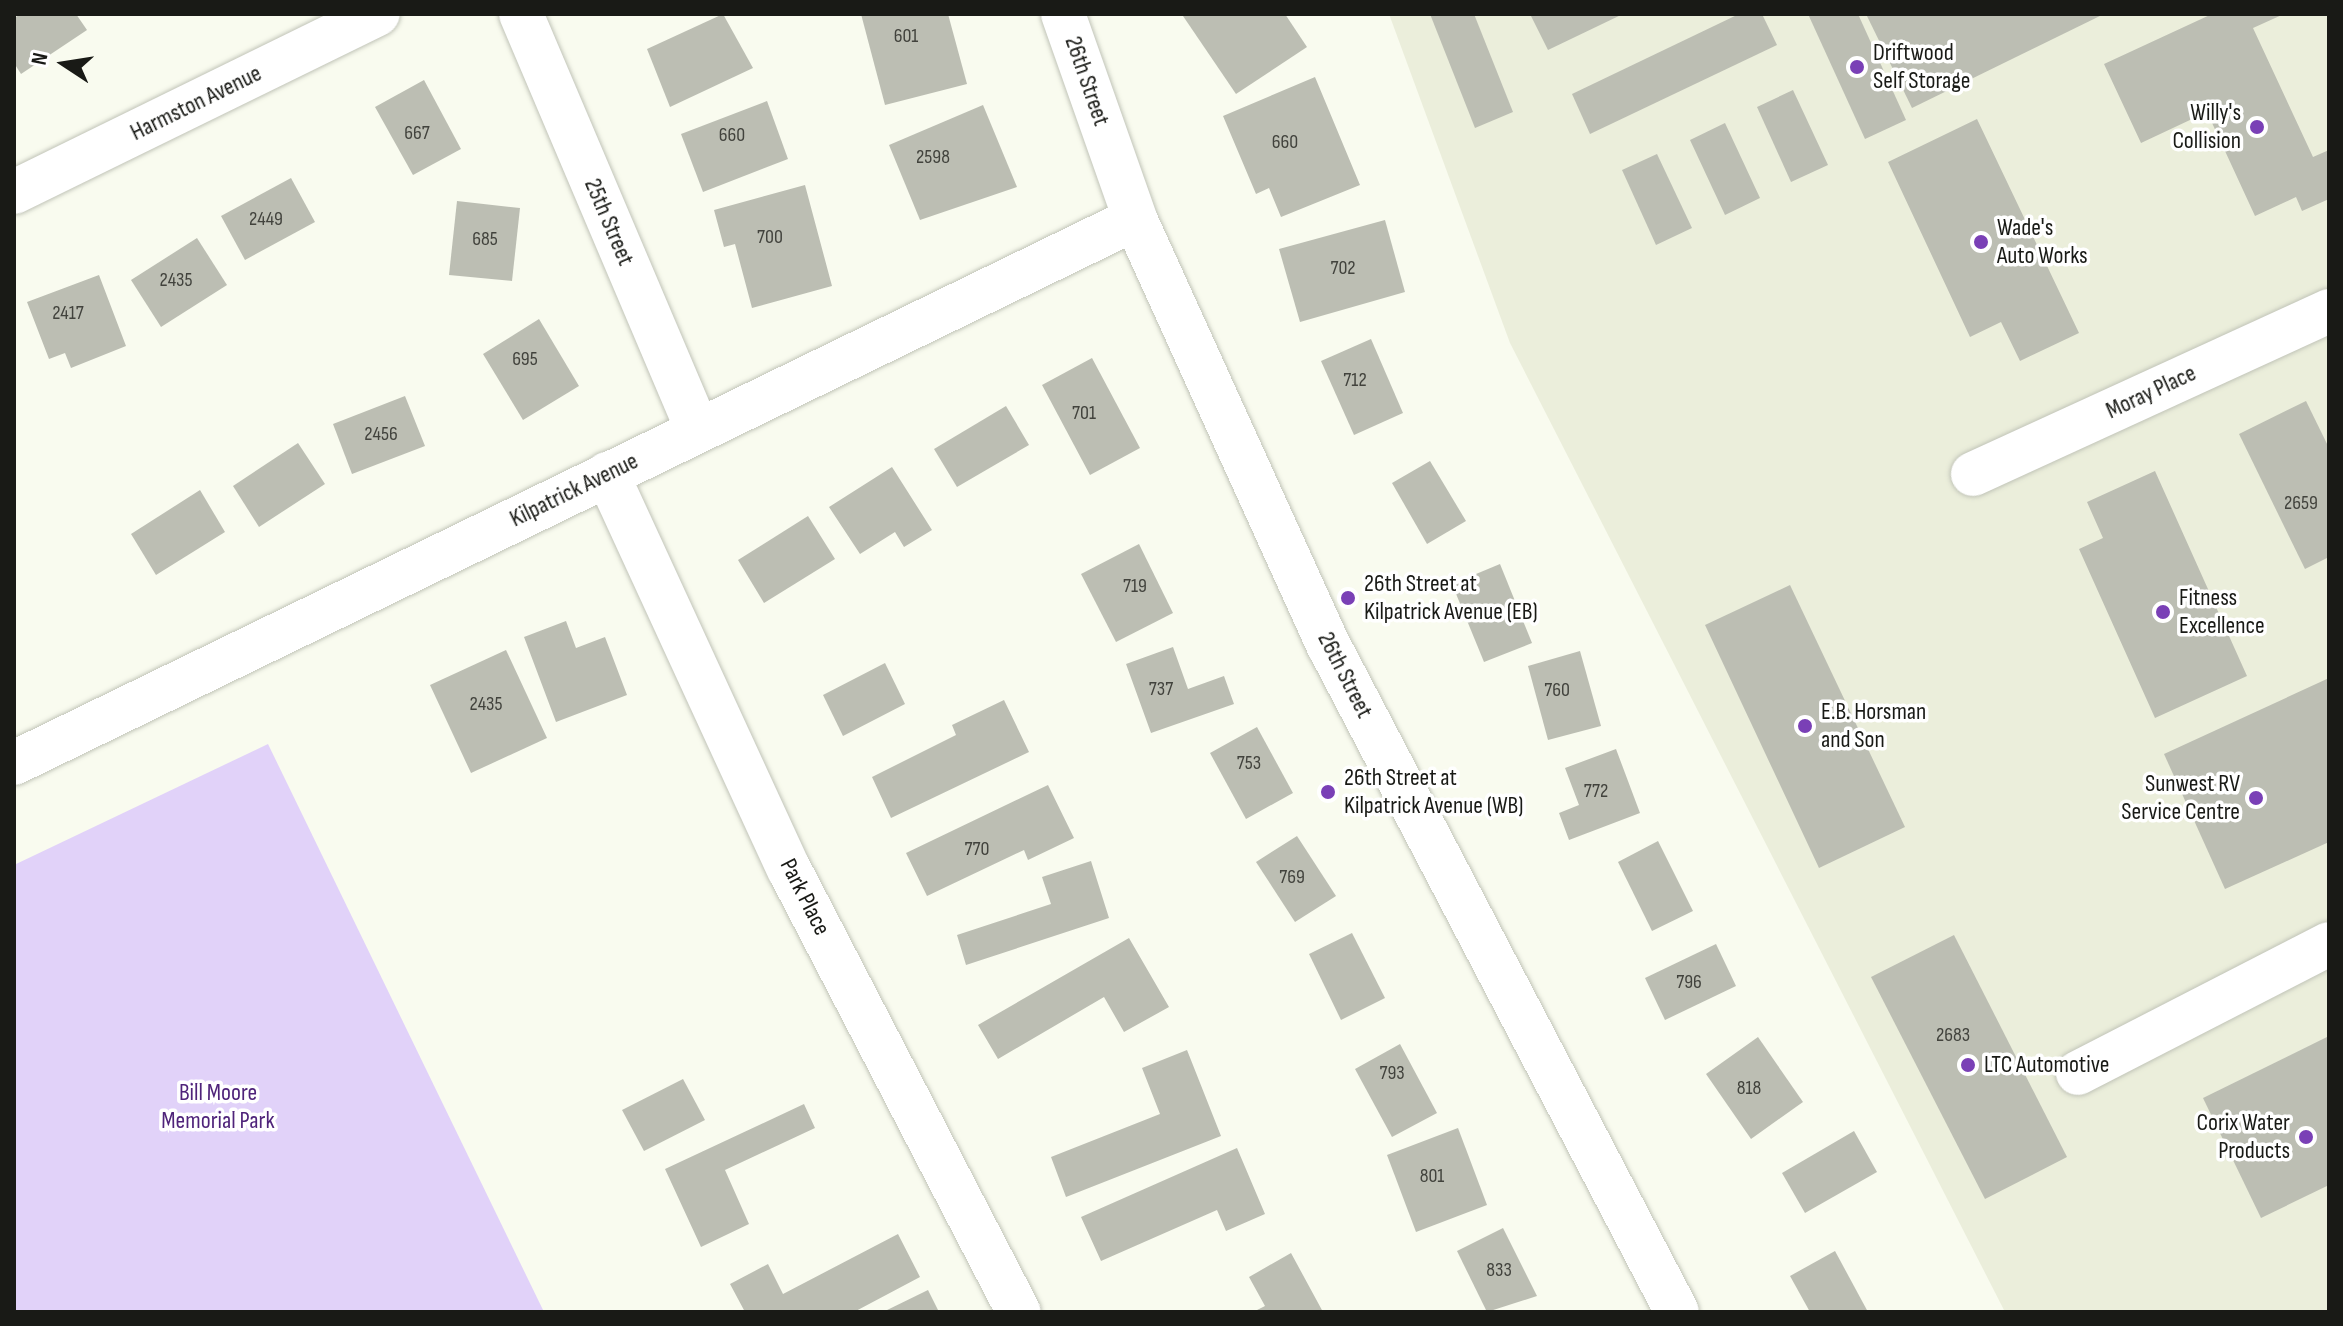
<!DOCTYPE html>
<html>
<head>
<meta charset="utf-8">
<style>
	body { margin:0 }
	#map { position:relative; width:2343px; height:1326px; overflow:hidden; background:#f9fbef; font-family:"Sofia Sans Condensed",sans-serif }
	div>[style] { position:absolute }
	.built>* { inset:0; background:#ebeedb }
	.green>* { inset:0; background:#e1d2f9 }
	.building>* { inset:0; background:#bcbeb3 }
	.roads { filter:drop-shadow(0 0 2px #c1c4b8) drop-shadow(0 0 2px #c1c4b8) }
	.minor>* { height:44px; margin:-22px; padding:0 22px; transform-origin:22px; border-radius:22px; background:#fff }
	.dots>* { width:22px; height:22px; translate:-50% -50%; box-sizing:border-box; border:4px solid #fff; border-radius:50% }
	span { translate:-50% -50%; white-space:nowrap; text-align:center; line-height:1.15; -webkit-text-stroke:7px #fff; paint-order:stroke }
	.number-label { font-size:20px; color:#42433d }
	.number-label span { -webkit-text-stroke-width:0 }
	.poi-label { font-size:24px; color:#191a16 }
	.left { translate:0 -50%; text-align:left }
	.right { translate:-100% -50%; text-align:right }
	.street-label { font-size:24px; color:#191a16 }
	.park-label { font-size:24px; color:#4f237a }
	.frame { position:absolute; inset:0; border:16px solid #191a16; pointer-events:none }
	.north { position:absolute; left:24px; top:24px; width:80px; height:80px; -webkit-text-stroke:6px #fff; paint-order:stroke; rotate:282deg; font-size:22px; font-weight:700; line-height:32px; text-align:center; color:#191a16 }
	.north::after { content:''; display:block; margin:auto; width:28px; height:36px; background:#191a16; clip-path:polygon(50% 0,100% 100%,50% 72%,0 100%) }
</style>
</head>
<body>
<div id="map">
	<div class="built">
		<i style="clip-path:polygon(1389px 14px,2329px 14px,2329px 1312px,2005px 1312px,1510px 343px)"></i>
	</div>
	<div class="green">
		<i style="clip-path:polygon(268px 744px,544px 1312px,14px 1312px,14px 865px)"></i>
	</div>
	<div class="building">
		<i style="clip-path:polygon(21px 14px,76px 14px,87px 30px,21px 74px,14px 63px,14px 18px)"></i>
		<i style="clip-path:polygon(723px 14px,753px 68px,670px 107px,647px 49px)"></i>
		<i style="clip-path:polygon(861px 14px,948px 14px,967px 84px,885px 105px)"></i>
		<i style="clip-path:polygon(1285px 14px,1307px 47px,1236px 94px,1183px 16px)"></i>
		<i style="clip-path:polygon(1430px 14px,1474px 14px,1513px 112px,1475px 128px)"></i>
		<i style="clip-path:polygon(1530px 14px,1623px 14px,1548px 50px)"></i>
		<i style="clip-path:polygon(1739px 14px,1762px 14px,1777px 45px,1590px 134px,1572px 94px)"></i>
		<i style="clip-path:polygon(1808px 14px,1858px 14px,1906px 120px,1865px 139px)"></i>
		<i style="clip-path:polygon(1866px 14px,2104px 14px,1912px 108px)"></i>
		<i style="clip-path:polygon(2212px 14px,2284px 14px,2253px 28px,2313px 157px,2329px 150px,2329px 199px,2302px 211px,2296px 197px,2255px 216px,2207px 112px,2141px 143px,2104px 64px)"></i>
		<i style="clip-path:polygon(1315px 77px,1360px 185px,1281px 217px,1269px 188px,1256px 194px,1223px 116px)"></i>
		<i style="clip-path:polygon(424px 80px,461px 149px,413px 175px,375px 107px)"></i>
		<i style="clip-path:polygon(1793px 90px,1828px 165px,1791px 182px,1757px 107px)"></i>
		<i style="clip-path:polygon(767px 101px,788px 159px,703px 192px,681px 134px)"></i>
		<i style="clip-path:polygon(983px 105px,1017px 187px,920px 220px,889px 145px)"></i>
		<i style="clip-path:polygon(1977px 119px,2079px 333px,2020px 361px,2001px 322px,1970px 337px,1888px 162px)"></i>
		<i style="clip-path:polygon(1725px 123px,1760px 198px,1725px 215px,1690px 140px)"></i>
		<i style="clip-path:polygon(1657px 154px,1692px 228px,1656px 245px,1622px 170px)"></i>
		<i style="clip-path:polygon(291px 178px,315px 222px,245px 260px,221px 216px)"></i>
		<i style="clip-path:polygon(805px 185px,832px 286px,752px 308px,735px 244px,724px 247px,714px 210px)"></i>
		<i style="clip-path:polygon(457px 201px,520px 208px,512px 281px,449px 275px)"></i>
		<i style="clip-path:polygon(1385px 220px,1405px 292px,1300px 322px,1279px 249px)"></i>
		<i style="clip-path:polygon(197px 238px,227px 285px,161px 327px,131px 280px)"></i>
		<i style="clip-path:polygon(99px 275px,126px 346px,71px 368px,65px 353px,49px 359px,27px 302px)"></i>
		<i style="clip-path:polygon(539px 319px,579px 386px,523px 420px,483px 354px)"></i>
		<i style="clip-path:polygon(1371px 339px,1403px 413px,1354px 435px,1321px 361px)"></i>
		<i style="clip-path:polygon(1092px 358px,1140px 448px,1090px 475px,1042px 385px)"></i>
		<i style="clip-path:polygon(405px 396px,425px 446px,352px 474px,333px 424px)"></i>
		<i style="clip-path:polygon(2306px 401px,2329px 448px,2329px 557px,2305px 569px,2239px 434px)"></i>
		<i style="clip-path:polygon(1006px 406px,1029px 445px,957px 487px,934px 449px)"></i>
		<i style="clip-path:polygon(298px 443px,325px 484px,259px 527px,233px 486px)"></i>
		<i style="clip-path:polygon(1430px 461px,1466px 521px,1427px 544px,1392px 483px)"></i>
		<i style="clip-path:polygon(892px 467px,932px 530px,904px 547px,895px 532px,860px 554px,829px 507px)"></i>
		<i style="clip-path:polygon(2155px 471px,2247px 676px,2155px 718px,2079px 549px,2103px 538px,2087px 502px)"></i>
		<i style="clip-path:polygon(200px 490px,225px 532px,156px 575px,131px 534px)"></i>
		<i style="clip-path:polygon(808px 516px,835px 559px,764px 603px,738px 560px)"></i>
		<i style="clip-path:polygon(1139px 544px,1173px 613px,1116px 642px,1081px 574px)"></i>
		<i style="clip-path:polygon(1500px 564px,1532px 643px,1484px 662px,1452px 584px)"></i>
		<i style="clip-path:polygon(1790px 585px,1905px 827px,1819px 868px,1705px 625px)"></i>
		<i style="clip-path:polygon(566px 621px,576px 648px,605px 637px,627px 695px,556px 722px,524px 637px)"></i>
		<i style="clip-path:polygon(1173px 647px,1188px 689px,1224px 676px,1234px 704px,1151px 733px,1126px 664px)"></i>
		<i style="clip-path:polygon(506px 650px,547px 738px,471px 773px,430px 685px)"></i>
		<i style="clip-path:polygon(1580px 651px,1601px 726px,1548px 740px,1528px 666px)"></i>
		<i style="clip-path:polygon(885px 663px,905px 704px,843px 736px,823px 695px)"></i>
		<i style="clip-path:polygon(2329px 678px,2329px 842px,2225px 889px,2164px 754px)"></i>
		<i style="clip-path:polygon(1004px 700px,1029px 752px,891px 818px,872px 777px,956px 735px,952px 725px)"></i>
		<i style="clip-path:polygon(1257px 727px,1293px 793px,1246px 819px,1210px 753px)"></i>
		<i style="clip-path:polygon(1616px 749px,1640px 813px,1569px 840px,1559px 813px,1579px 805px,1565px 768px)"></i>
		<i style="clip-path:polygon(1048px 785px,1074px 838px,1028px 860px,1024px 850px,927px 896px,906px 853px)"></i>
		<i style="clip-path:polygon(1297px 836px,1336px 896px,1295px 922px,1256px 862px)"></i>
		<i style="clip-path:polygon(1658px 841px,1693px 911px,1652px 931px,1618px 862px)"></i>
		<i style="clip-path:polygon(1091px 861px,1109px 918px,966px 965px,957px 935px,1051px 904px,1042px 877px)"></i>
		<i style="clip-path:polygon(1352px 933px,1385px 998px,1341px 1020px,1309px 954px)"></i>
		<i style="clip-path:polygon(1954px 935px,2067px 1157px,1985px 1199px,1871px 977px)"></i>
		<i style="clip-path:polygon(1129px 938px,1169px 1007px,1124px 1032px,1104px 997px,998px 1059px,978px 1025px)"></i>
		<i style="clip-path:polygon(1716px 944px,1736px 986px,1665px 1020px,1645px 978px)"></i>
		<i style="clip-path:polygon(2329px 1036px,2329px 1185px,2261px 1218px,2203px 1098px)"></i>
		<i style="clip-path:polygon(1758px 1037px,1803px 1102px,1751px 1139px,1706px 1074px)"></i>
		<i style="clip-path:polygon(1400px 1044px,1437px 1113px,1392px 1137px,1355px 1069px)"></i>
		<i style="clip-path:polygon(1187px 1050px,1221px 1136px,1066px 1197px,1051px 1157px,1160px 1114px,1142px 1068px)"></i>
		<i style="clip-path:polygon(683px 1079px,705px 1120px,644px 1151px,622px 1110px)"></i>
		<i style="clip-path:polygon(804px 1104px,815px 1128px,725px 1170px,749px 1224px,701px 1247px,665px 1169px)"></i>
		<i style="clip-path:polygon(1458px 1128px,1487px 1205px,1416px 1232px,1387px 1155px)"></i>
		<i style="clip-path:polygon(1854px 1131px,1877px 1172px,1805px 1213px,1782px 1173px)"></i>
		<i style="clip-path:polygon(1237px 1148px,1265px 1214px,1226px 1231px,1217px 1210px,1101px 1261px,1081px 1217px)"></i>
		<i style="clip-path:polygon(1503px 1228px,1537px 1296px,1487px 1312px,1457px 1251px)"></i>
		<i style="clip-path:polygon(898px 1234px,920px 1277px,854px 1312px,745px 1312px,730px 1284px,768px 1264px,783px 1294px)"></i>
		<i style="clip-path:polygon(1835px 1251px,1868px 1312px,1810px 1312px,1790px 1276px)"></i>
		<i style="clip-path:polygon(1291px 1253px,1323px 1312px,1253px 1312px,1265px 1306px,1249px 1277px)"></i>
		<i style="clip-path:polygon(928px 1290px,939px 1312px,883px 1312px)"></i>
	</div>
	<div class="roads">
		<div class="minor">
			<i style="left:521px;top:14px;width:451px;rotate:67deg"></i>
			<i style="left:1063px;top:14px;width:217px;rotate:70.6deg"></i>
			<i style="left:1135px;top:219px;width:469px;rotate:65.6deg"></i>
			<i style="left:1329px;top:646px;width:751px;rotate:62.41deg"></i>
			<i style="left:14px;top:192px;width:405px;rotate:-26.1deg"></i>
			<i style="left:607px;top:474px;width:435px;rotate:65.3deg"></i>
			<i style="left:789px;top:869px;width:499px;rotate:62.6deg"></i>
			<i style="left:1973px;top:474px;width:392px;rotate:-24.6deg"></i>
			<i style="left:14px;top:763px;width:1246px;rotate:-25.89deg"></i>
			<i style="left:2078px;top:1073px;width:282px;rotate:-27.2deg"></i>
		</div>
	</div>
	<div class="dots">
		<i style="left:1857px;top:67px;background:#7a40b6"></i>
		<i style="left:2257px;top:127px;background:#7a40b6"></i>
		<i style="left:1981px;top:242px;background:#7a40b6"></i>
		<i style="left:1348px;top:598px;background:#7a40b6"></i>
		<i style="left:2163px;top:612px;background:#7a40b6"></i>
		<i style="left:1805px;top:726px;background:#7a40b6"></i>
		<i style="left:1328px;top:792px;background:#7a40b6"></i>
		<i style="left:2256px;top:798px;background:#7a40b6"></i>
		<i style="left:1968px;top:1065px;background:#7a40b6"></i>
		<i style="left:2306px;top:1137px;background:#7a40b6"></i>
	</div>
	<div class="number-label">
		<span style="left:906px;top:36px">601</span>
		<span style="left:417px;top:133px">667</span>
		<span style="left:732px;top:135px">660</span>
		<span style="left:1285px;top:142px">660</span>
		<span style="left:933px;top:157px">2598</span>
		<span style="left:266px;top:219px">2449</span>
		<span style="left:770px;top:237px">700</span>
		<span style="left:485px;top:239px">685</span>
		<span style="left:1343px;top:268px">702</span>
		<span style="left:176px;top:280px">2435</span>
		<span style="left:68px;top:313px">2417</span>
		<span style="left:525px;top:359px">695</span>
		<span style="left:1355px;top:380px">712</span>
		<span style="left:1084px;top:413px">701</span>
		<span style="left:381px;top:434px">2456</span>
		<span style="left:2301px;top:503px">2659</span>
		<span style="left:1135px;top:586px">719</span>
		<span style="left:1161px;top:689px">737</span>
		<span style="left:1557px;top:690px">760</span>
		<span style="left:486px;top:704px">2435</span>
		<span style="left:1249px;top:763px">753</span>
		<span style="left:1596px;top:791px">772</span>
		<span style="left:977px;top:849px">770</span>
		<span style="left:1292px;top:877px">769</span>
		<span style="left:1689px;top:982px">796</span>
		<span style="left:1953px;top:1035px">2683</span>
		<span style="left:1392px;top:1073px">793</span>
		<span style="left:1749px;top:1088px">818</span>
		<span style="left:1432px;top:1176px">801</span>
		<span style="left:1499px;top:1270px">833</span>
	</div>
	<div class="poi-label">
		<span class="left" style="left:1873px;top:67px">Driftwood<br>Self Storage</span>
		<span class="right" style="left:2241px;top:127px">Willy's<br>Collision</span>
		<span class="left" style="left:1997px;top:242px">Wade's<br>Auto Works</span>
		<span class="left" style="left:1364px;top:598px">26th Street at<br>Kilpatrick Avenue (EB)</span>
		<span class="left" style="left:2179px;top:612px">Fitness<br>Excellence</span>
		<span class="left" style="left:1821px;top:726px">E.B. Horsman<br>and Son</span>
		<span class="left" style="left:1344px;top:792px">26th Street at<br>Kilpatrick Avenue (WB)</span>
		<span class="right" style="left:2240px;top:798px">Sunwest RV<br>Service Centre</span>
		<span class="left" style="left:1984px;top:1065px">LTC Automotive</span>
		<span class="right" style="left:2290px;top:1137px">Corix Water<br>Products</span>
	</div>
	<div class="street-label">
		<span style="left:1087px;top:81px;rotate:71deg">26th Street</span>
		<span style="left:196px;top:103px;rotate:-26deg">Harmston Avenue</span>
		<span style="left:609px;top:222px;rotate:67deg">25th Street</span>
		<span style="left:2151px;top:392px;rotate:-25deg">Moray Place</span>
		<span style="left:574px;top:490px;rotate:-26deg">Kilpatrick Avenue</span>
		<span style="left:1345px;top:675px;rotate:63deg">26th Street</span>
		<span style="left:805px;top:897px;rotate:63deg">Park Place</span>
	</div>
	<div class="park-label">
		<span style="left:218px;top:1107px">Bill Moore<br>Memorial Park</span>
	</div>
	<div class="frame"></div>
	<div class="north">N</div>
</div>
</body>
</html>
